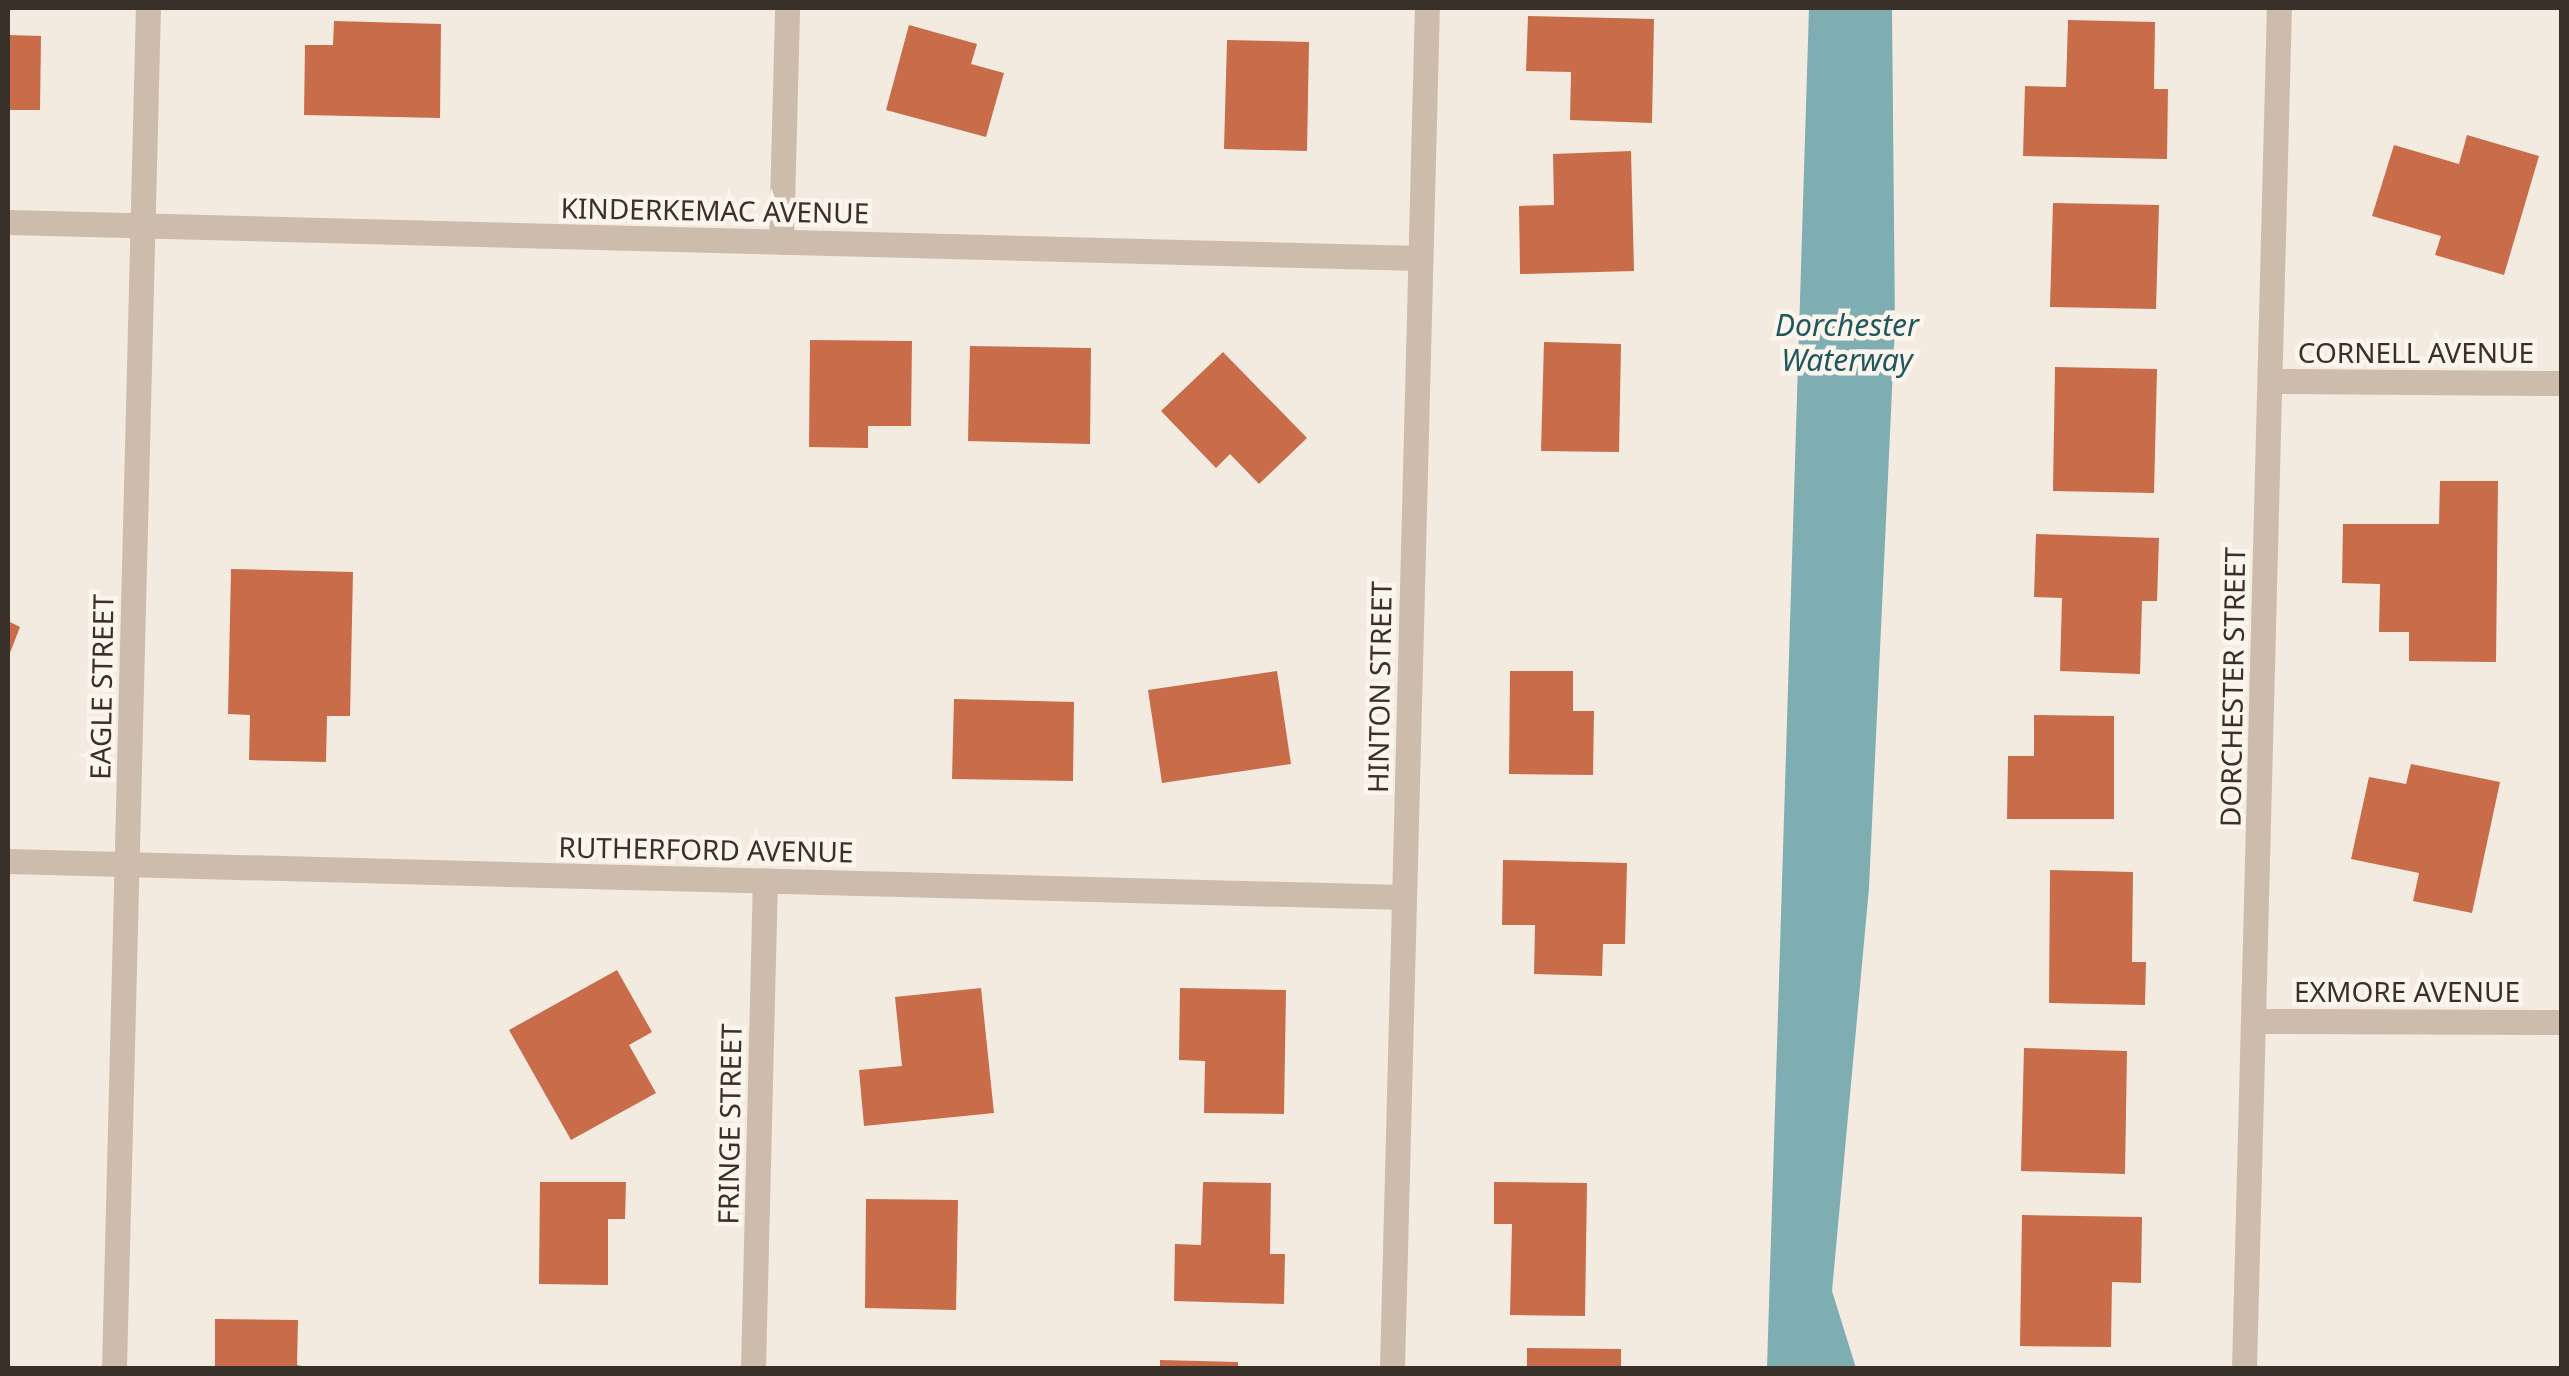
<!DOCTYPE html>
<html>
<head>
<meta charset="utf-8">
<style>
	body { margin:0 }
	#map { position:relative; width:2569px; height:1376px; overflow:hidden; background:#f4ebe0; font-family:"Noto Sans",sans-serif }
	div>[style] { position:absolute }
	.water>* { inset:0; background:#7eaeb2 }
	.building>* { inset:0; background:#c86c4a }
	.street>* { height:25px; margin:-12.5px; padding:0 12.5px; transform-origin:12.5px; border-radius:12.5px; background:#cdbbab }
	span { translate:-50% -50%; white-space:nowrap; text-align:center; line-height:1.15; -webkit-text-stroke:9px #fbf5ed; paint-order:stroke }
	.street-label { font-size:28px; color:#3a302a }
	.water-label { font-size:30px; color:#1f575d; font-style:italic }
	.frame { position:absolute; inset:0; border:10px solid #3a302a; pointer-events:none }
</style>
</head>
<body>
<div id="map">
	<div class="water">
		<i style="clip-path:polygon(1809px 8px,1892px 8px,1895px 325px,1869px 888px,1832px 1291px,1856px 1368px,1767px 1368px)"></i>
	</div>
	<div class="building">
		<i style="clip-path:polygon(1528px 16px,1654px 19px,1652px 123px,1570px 120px,1571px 72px,1526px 71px)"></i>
		<i style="clip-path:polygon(2068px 20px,2155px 22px,2154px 89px,2168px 89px,2167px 159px,2023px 156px,2025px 86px,2066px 87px)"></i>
		<i style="clip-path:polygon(334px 21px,441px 24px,440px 118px,304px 115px,305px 45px,333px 45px)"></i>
		<i style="clip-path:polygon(909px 25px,977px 44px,971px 64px,1004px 73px,986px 137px,886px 110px)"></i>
		<i style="clip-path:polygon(8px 35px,41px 36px,40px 110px,8px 110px)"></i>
		<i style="clip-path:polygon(1227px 40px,1309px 42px,1307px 151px,1224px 149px)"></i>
		<i style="clip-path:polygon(2467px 135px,2539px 156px,2504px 275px,2435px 255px,2441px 236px,2372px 216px,2394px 145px,2459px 164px)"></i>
		<i style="clip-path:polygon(1631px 151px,1634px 271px,1520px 274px,1519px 206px,1554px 205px,1553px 154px)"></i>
		<i style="clip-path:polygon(2053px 203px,2159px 205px,2156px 309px,2050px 307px)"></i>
		<i style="clip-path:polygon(810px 340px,912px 341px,911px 426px,868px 426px,868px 448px,809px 447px)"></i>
		<i style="clip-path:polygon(1544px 342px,1621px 344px,1619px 452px,1541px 451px)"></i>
		<i style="clip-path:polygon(970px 346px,1091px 348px,1090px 444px,968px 441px)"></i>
		<i style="clip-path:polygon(1223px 352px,1307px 438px,1259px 484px,1230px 454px,1216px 468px,1161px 411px)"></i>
		<i style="clip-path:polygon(2055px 367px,2157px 369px,2154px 493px,2053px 491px)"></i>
		<i style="clip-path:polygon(2440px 481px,2498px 481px,2496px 662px,2409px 661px,2409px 632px,2379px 632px,2380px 584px,2342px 583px,2343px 524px,2439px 524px)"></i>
		<i style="clip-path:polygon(2036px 534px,2159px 538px,2157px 601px,2142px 601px,2140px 674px,2060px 671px,2062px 598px,2034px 597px)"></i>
		<i style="clip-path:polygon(231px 569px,353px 572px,350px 716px,327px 716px,326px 762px,249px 760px,250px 715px,228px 714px)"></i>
		<i style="clip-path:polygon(8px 621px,20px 627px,8px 658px)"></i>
		<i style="clip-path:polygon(1277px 671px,1291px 764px,1162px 783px,1148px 690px)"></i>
		<i style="clip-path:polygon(1510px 671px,1573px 671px,1573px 711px,1594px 711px,1593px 775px,1509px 774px)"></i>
		<i style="clip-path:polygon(954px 699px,1074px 702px,1073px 781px,952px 779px)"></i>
		<i style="clip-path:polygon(2034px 715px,2114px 716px,2114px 819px,2007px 819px,2008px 756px,2034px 756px)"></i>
		<i style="clip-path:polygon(2411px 764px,2500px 782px,2472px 913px,2413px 901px,2419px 873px,2351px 859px,2369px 777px,2406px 784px)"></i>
		<i style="clip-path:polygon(1503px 860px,1627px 863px,1625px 944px,1603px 944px,1602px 976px,1534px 974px,1535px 925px,1502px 925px)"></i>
		<i style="clip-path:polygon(2050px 870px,2133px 872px,2132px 962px,2146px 962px,2145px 1005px,2049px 1003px)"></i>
		<i style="clip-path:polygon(617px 970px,652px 1032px,629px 1045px,656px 1093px,571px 1140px,509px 1030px)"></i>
		<i style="clip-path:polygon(981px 988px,994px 1113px,864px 1126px,859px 1070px,902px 1066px,895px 997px)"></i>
		<i style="clip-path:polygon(1180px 988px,1286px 990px,1284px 1114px,1204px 1113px,1205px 1061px,1179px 1060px)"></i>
		<i style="clip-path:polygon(2024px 1048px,2127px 1051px,2125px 1174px,2021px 1171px)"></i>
		<i style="clip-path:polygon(540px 1182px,626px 1182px,625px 1219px,608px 1219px,608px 1285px,539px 1284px)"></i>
		<i style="clip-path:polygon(1203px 1182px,1271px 1183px,1270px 1254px,1285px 1254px,1284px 1304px,1174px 1301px,1175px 1244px,1201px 1245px)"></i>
		<i style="clip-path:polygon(1494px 1182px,1587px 1183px,1585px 1316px,1510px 1315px,1512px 1224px,1494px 1224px)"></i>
		<i style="clip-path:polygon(866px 1199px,958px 1200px,956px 1310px,865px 1308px)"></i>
		<i style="clip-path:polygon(2022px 1215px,2142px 1217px,2141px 1283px,2112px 1282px,2111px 1347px,2020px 1346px)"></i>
		<i style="clip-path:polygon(215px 1319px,298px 1320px,297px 1365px,310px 1368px,215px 1368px)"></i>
		<i style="clip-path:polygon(1527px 1348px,1621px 1349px,1621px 1368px,1527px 1368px)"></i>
		<i style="clip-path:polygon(1160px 1360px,1238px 1362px,1238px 1368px,1160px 1368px)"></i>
	</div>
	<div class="street">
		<i style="left:8px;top:222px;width:1412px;rotate:1.46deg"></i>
		<i style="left:781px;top:242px;width:234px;rotate:-88.5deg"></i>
		<i style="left:2270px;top:381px;width:292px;rotate:0.4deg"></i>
		<i style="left:8px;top:861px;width:1396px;rotate:1.48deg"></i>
		<i style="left:2253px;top:1021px;width:309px;rotate:0.2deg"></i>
		<i style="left:114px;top:1368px;width:1360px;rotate:-88.57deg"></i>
		<i style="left:753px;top:1368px;width:488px;rotate:-88.6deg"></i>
		<i style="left:1392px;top:1368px;width:1360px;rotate:-88.53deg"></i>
		<i style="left:2244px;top:1368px;width:1360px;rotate:-88.53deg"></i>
	</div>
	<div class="street-label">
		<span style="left:715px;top:210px;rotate:1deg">KINDERKEMAC AVENUE</span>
		<span style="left:2416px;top:352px">CORNELL AVENUE</span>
		<span style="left:101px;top:687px;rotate:-89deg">EAGLE STREET</span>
		<span style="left:1379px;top:687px;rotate:-89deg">HINTON STREET</span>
		<span style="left:2232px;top:687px;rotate:-89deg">DORCHESTER STREET</span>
		<span style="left:706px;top:849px;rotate:1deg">RUTHERFORD AVENUE</span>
		<span style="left:2407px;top:991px">EXMORE AVENUE</span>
		<span style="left:729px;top:1124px;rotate:-89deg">FRINGE STREET</span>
	</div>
	<div class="water-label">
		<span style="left:1847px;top:342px">Dorchester<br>Waterway</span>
	</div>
	<div class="frame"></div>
</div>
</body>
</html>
